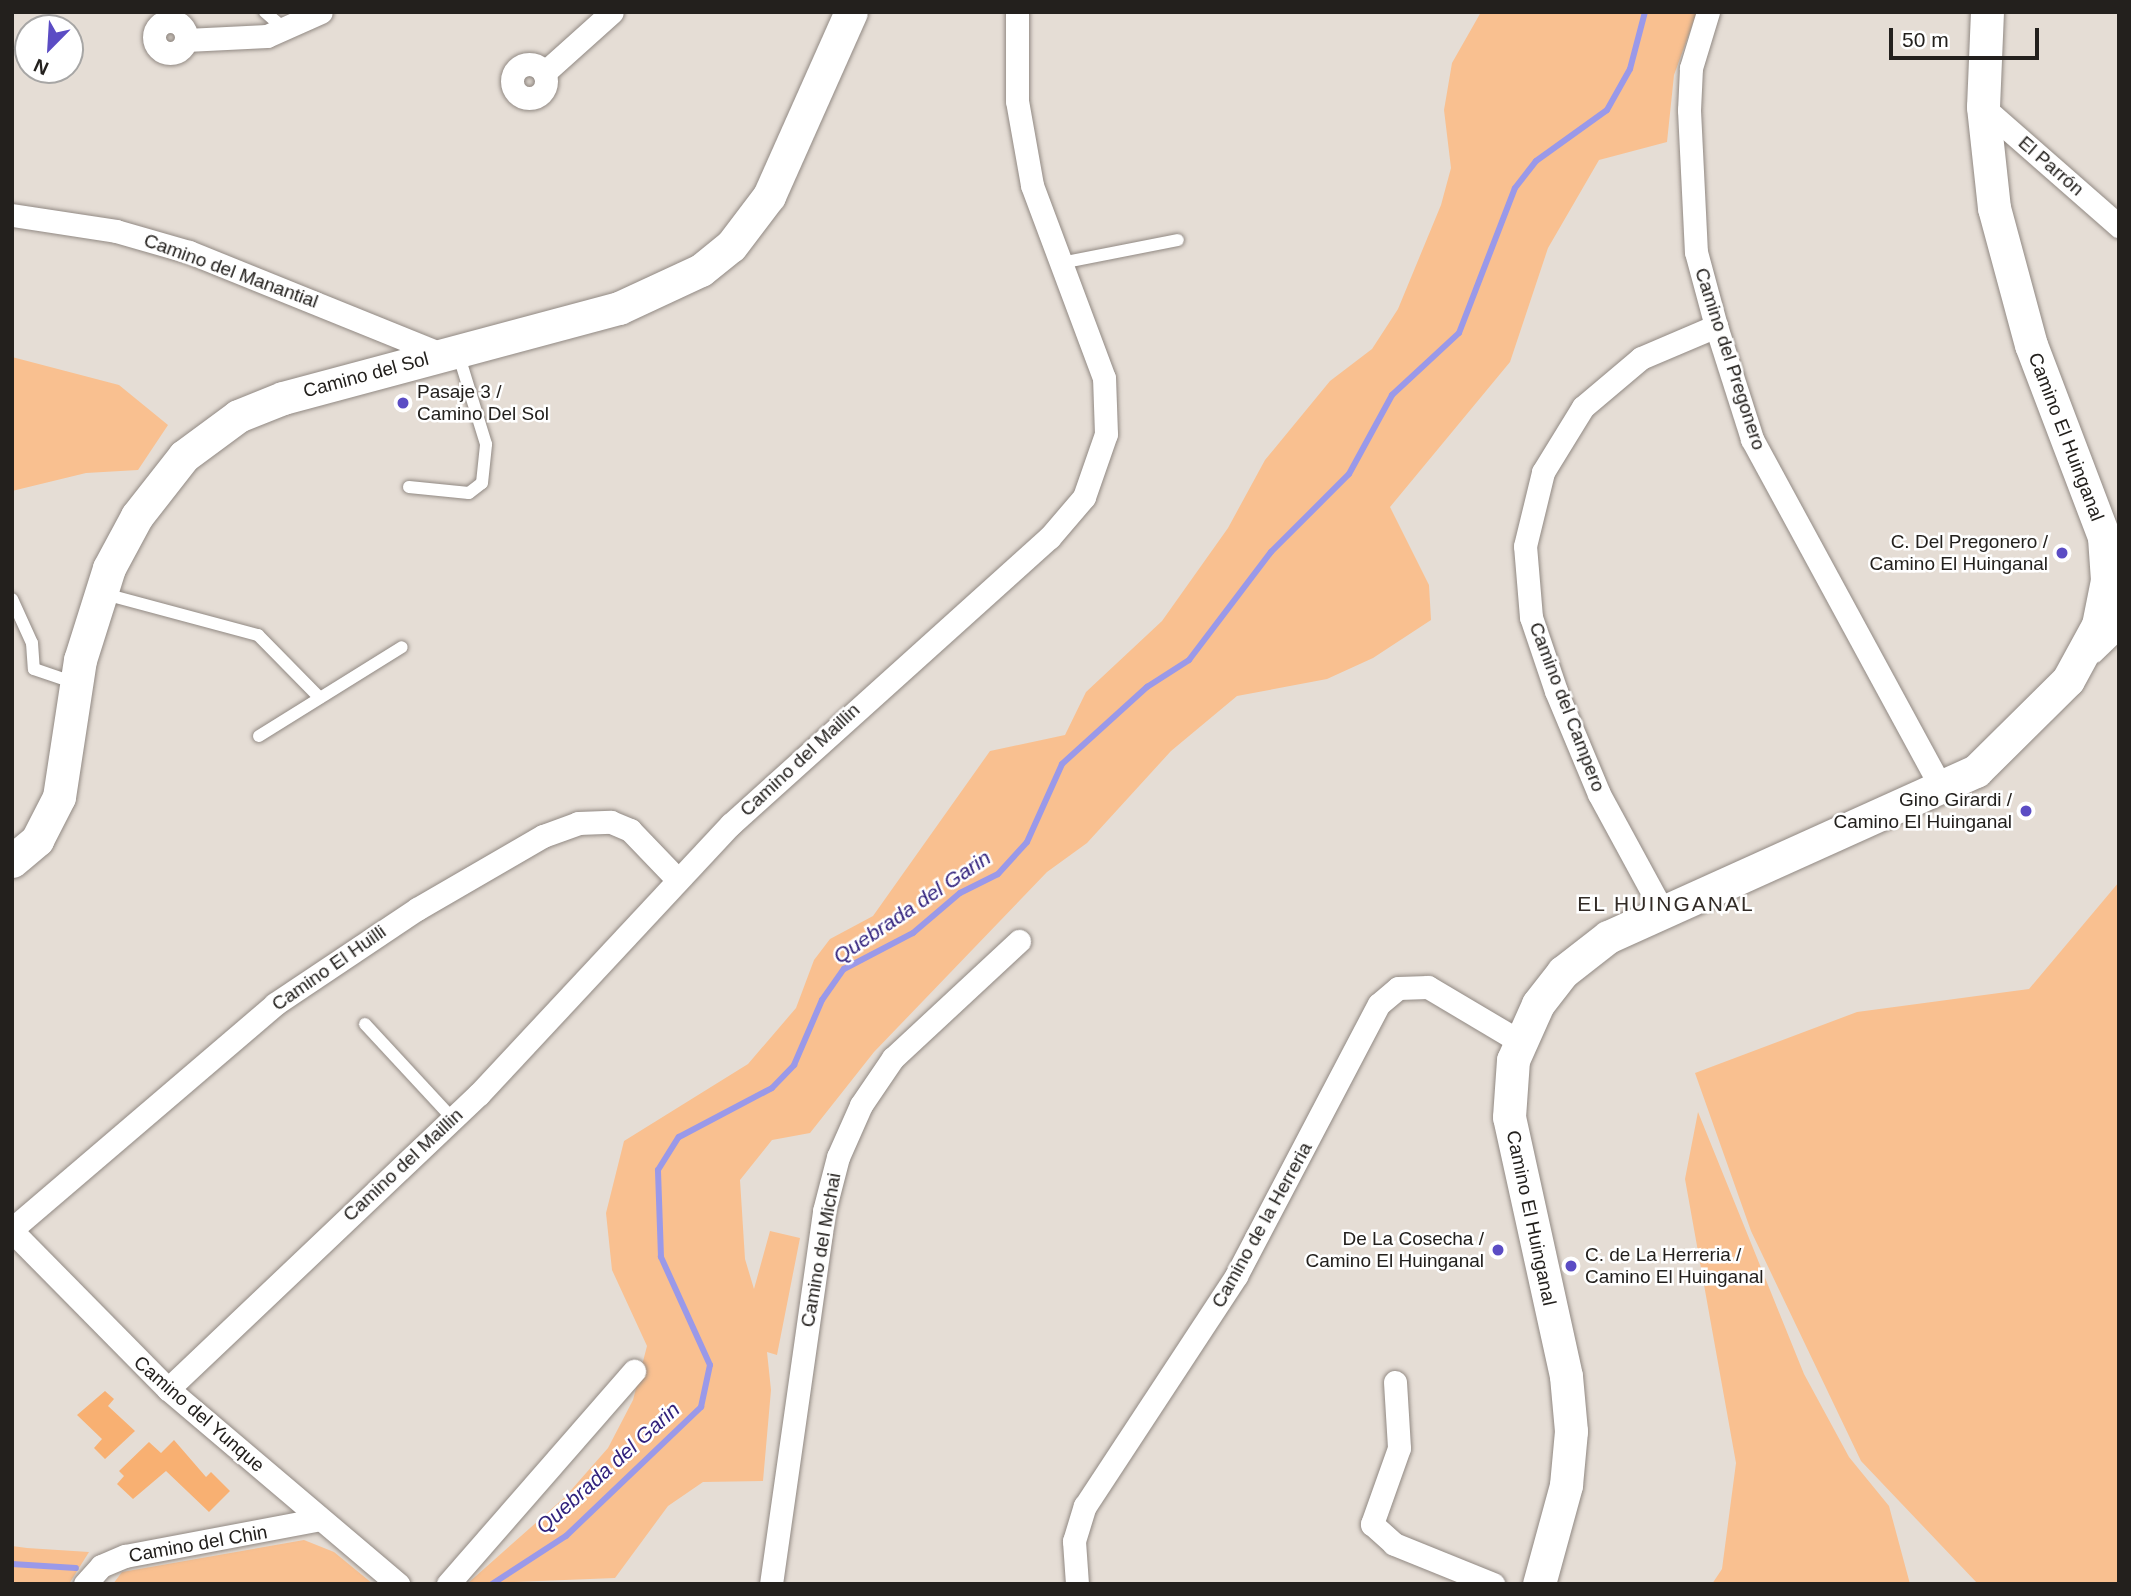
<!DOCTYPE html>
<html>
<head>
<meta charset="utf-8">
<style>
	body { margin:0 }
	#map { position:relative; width:2131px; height:1596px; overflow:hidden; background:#e5ddd5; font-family:Arial,sans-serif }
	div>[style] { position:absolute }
	.green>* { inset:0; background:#f9c090 }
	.stream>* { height:6px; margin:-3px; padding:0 3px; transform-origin:3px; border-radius:3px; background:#9a99e9 }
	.building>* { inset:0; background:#f8b072 }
	.roads { filter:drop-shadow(0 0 2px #918983) drop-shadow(0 0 2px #918983) }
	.lane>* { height:12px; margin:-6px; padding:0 6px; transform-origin:6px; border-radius:6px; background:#fff }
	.street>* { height:23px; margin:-11.5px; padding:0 11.5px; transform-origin:11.5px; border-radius:11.5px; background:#fff }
	.street>.ring { margin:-11.5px; padding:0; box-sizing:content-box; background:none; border:23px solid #fff; border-radius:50% }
	.secondary>* { height:33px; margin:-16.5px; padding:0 16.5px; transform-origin:16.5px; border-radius:16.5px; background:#fff }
	.dots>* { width:19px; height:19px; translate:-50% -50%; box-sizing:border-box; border:4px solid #fff; border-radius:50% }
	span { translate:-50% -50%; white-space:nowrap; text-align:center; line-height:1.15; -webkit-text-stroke:5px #fff; paint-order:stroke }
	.street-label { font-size:19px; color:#23201d }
	.poi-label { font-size:19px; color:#23201d }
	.left { translate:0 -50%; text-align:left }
	.right { translate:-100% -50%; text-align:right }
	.neighbourhood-label { font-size:21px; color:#322b26; letter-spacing:2px }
	.water-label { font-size:21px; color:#32227d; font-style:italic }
	.frame { position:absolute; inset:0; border:14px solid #23201d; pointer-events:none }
	.north { position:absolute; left:14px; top:14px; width:70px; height:70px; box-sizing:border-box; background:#fff; border:2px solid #a7a6a5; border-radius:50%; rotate:204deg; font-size:19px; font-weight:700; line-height:28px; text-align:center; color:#23201d }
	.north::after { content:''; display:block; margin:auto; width:24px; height:32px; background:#5b4cc4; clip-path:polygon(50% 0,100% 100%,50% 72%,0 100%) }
	.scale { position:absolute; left:1889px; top:28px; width:150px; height:32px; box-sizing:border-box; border:4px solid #23201d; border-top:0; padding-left:9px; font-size:21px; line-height:24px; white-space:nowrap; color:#23201d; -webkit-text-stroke:5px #fff; paint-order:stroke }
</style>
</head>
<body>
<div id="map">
	<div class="green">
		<i style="clip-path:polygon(1481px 12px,1697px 12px,1674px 75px,1667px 142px,1599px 160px,1548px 248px,1510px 362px,1390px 507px,1429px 585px,1431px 620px,1373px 658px,1327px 679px,1237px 696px,1171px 751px,1087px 843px,1047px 872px,874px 1052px,810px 1133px,772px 1140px,740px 1180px,745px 1259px,754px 1289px,770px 1231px,800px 1238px,777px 1355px,767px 1352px,771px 1390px,763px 1481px,703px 1482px,668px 1506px,615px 1578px,467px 1584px,565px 1497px,608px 1448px,633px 1400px,647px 1346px,612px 1270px,606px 1213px,624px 1141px,748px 1064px,796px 1008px,814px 960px,830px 939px,873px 916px,990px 751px,1065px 735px,1086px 692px,1162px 621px,1228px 528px,1265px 460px,1330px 381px,1372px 349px,1398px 309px,1441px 205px,1451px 168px,1444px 110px,1452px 63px)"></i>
		<i style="clip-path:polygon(12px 357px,119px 385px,168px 425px,138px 470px,86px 473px,12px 491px)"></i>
		<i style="clip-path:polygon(2119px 882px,2119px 1584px,1978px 1584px,1861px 1461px,1751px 1231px,1695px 1073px,1857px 1012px,2029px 989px)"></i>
		<i style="clip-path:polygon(1698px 1112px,1804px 1374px,1849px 1457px,1889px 1506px,1910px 1584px,1712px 1584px,1722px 1569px,1736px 1463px,1685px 1179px)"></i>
		<i style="clip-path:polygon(304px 1540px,334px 1552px,373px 1584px,113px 1584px,122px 1572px)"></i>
		<i style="clip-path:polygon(12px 1546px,27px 1548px,89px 1552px,69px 1584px,12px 1584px)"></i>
	</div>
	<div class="stream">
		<i style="left:12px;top:1564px;width:64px;rotate:3.6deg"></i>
		<i style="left:492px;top:1584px;width:88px;rotate:-33deg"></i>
		<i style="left:566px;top:1536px;width:187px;rotate:-43.7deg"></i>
		<i style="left:701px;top:1407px;width:43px;rotate:-77.9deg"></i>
		<i style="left:710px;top:1365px;width:119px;rotate:-114.4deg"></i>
		<i style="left:661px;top:1257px;width:87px;rotate:-92deg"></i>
		<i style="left:658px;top:1170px;width:39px;rotate:-58deg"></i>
		<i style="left:679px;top:1137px;width:105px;rotate:-27.8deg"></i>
		<i style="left:772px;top:1088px;width:32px;rotate:-46deg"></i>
		<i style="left:794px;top:1065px;width:71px;rotate:-66.7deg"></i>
		<i style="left:822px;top:1000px;width:38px;rotate:-55deg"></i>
		<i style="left:844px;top:969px;width:78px;rotate:-27.6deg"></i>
		<i style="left:913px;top:933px;width:62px;rotate:-40.4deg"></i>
		<i style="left:960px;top:893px;width:42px;rotate:-26.6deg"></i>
		<i style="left:998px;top:874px;width:43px;rotate:-47.8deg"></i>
		<i style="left:1027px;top:842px;width:85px;rotate:-65.8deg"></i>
		<i style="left:1062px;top:764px;width:115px;rotate:-42.2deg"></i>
		<i style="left:1147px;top:687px;width:50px;rotate:-32.7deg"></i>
		<i style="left:1189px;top:660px;width:136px;rotate:-52.8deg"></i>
		<i style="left:1271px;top:552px;width:110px;rotate:-45deg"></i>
		<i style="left:1349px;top:474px;width:90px;rotate:-61.4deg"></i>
		<i style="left:1392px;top:395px;width:91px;rotate:-42.8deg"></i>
		<i style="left:1459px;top:333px;width:155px;rotate:-68.9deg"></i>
		<i style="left:1515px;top:188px;width:34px;rotate:-52deg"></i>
		<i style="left:1536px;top:161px;width:87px;rotate:-35.7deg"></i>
		<i style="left:1607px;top:110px;width:47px;rotate:-60.7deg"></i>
		<i style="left:1630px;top:69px;width:59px;rotate:-75.3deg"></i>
	</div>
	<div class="building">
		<i style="clip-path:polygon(105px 1391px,114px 1399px,108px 1406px,135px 1431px,105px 1459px,94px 1448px,102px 1439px,77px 1415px)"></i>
		<i style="clip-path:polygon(174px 1440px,206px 1477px,211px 1472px,230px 1491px,209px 1512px,166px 1471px,133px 1499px,117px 1484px,124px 1476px,119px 1471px,149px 1442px,161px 1453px)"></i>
	</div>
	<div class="roads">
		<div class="lane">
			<i style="left:265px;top:12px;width:28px;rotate:41deg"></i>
			<i style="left:1061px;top:263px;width:119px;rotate:-11.1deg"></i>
			<i style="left:409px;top:487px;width:60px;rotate:5.7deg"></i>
			<i style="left:469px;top:493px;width:16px;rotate:-38deg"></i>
			<i style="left:482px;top:483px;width:39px;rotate:-84deg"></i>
			<i style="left:486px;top:444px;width:95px;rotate:-107.1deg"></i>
			<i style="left:101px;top:593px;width:163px;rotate:15deg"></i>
			<i style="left:258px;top:635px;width:88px;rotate:45.5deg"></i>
			<i style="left:12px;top:599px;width:48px;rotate:65.6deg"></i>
			<i style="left:32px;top:643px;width:26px;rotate:86deg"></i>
			<i style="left:34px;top:669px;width:43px;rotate:18.9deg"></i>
			<i style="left:259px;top:736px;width:168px;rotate:-31.9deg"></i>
			<i style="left:365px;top:1024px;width:131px;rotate:47.2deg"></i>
		</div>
		<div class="street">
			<i style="left:1708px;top:12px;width:59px;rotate:106.9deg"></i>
			<i style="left:1691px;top:68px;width:42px;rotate:92.7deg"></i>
			<i style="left:1689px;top:110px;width:142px;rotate:87.2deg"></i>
			<i style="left:1696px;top:252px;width:77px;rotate:74.9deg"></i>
			<i style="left:1716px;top:326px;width:119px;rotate:72.3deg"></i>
			<i style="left:1752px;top:439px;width:398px;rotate:61.5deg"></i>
			<i class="ring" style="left:154px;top:21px;width:9px;height:9px"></i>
			<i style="left:186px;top:40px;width:81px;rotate:-2.8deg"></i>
			<i style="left:267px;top:36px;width:59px;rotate:-24deg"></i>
			<i class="ring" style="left:512px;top:64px;width:11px;height:11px"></i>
			<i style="left:544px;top:73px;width:91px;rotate:-41.9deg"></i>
			<i style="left:1983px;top:107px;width:181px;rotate:41.2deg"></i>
			<i style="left:12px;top:215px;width:105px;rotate:8.7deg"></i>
			<i style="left:116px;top:231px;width:76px;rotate:16deg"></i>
			<i style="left:189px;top:252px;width:273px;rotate:22deg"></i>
			<i style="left:2093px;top:651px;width:36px;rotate:-44deg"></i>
			<i style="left:1663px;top:912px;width:134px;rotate:-118.5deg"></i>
			<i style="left:1599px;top:794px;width:112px;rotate:-112.7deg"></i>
			<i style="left:1556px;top:691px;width:78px;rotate:-108.7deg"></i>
			<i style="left:1531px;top:617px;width:71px;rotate:-94.8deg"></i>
			<i style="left:1525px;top:546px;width:76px;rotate:-76.3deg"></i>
			<i style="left:1543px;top:472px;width:76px;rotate:-58.4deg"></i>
			<i style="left:1583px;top:407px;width:76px;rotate:-40.2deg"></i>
			<i style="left:1641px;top:358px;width:82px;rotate:-23.1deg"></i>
			<i style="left:12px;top:1229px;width:346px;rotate:-40.5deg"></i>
			<i style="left:275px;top:1004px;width:171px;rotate:-33.8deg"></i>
			<i style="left:417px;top:909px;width:146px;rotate:-30.1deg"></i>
			<i style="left:543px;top:836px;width:37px;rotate:-20deg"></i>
			<i style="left:578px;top:823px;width:33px;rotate:-2deg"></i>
			<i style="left:611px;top:822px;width:21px;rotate:23deg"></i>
			<i style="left:630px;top:830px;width:68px;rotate:46.2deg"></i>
			<i style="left:12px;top:1231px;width:222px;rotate:45.4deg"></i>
			<i style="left:168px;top:1389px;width:302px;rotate:40.3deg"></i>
			<i style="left:1395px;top:1382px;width:66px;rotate:86.5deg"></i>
			<i style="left:1399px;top:1448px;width:81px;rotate:109.6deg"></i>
			<i style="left:1372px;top:1524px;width:30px;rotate:42deg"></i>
			<i style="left:1394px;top:1544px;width:107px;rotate:22deg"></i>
			<i style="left:168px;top:1389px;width:429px;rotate:-43.5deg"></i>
			<i style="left:479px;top:1094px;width:369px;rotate:-47deg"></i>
			<i style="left:731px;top:824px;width:428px;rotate:-42deg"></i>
			<i style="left:1049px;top:538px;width:54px;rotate:-49.5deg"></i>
			<i style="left:1084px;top:497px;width:67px;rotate:-70.8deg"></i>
			<i style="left:1106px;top:434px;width:56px;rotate:-92deg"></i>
			<i style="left:1104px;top:378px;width:206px;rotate:-110.5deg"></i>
			<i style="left:1032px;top:185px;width:85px;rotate:-100.1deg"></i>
			<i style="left:1017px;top:101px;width:89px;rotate:-90deg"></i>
			<i style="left:85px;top:1584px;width:24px;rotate:-48deg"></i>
			<i style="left:101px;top:1566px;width:26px;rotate:-23deg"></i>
			<i style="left:125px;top:1556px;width:198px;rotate:-10.7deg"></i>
			<i style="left:448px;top:1584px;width:283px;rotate:-48.9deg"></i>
			<i style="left:771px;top:1584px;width:377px;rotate:-81.9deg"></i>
			<i style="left:824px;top:1211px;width:56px;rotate:-75.5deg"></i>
			<i style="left:838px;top:1157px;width:57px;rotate:-66.1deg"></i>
			<i style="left:861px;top:1105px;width:57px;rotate:-55.8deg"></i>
			<i style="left:893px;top:1058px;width:172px;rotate:-42.9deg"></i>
			<i style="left:1077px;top:1584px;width:43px;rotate:-94deg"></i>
			<i style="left:1074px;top:1541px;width:37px;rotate:-73deg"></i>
			<i style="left:1085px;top:1506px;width:275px;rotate:-56.7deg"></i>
			<i style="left:1236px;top:1276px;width:307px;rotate:-62.3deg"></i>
			<i style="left:1379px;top:1004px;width:25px;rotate:-40deg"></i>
			<i style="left:1398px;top:988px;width:30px;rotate:-2deg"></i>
			<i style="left:1428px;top:987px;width:106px;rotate:30.7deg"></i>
		</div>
		<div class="secondary">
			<i style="left:12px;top:861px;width:33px;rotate:-40deg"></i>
			<i style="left:37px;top:840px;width:48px;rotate:-62.9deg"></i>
			<i style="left:59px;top:797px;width:139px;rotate:-81.3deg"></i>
			<i style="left:80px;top:660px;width:96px;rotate:-72.5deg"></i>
			<i style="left:109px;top:568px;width:59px;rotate:-61.7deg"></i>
			<i style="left:137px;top:516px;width:76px;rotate:-51.9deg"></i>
			<i style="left:184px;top:456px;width:67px;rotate:-36.5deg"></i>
			<i style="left:238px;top:416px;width:48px;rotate:-21.8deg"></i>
			<i style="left:283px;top:398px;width:348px;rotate:-15deg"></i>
			<i style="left:619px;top:308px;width:90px;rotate:-24.9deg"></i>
			<i style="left:701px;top:270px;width:38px;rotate:-39deg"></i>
			<i style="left:731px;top:246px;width:63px;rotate:-52.8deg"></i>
			<i style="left:769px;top:196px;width:201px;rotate:-66deg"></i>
			<i style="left:1539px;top:1584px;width:103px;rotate:-74.7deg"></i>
			<i style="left:1566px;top:1485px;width:54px;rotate:-84.7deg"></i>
			<i style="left:1571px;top:1431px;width:55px;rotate:-95.2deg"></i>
			<i style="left:1566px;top:1376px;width:265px;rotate:-102.4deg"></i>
			<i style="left:1509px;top:1117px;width:57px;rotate:-86deg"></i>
			<i style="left:1513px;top:1060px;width:61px;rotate:-65.9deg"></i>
			<i style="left:1538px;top:1004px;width:41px;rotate:-52deg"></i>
			<i style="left:1563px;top:972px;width:57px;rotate:-37.9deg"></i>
			<i style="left:1608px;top:937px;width:404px;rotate:-24.3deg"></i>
			<i style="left:1976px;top:771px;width:129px;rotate:-44.7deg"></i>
			<i style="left:2068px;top:680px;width:63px;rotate:-61.4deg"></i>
			<i style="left:2098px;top:625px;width:46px;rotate:-78.7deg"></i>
			<i style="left:2107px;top:580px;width:43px;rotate:-94deg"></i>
			<i style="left:2104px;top:537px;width:205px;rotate:-110.8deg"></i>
			<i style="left:2031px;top:345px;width:142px;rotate:-105.1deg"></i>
			<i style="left:1994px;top:208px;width:102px;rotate:-96.2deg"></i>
			<i style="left:1983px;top:107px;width:95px;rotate:-87.6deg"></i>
		</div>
	</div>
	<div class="dots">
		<i style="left:403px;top:403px;background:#5b4cc4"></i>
		<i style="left:2062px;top:553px;background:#5b4cc4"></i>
		<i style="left:2026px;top:811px;background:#5b4cc4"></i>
		<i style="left:1498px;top:1250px;background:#5b4cc4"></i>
		<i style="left:1571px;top:1266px;background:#5b4cc4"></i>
	</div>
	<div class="street-label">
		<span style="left:2051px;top:166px;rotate:41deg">El Parrón</span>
		<span style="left:231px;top:271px;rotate:20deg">Camino del Manantial</span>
		<span style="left:1730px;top:359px;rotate:72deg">Camino del Pregonero</span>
		<span style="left:366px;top:375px;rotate:-15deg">Camino del Sol</span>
		<span style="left:2066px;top:437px;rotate:69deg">Camino El Huinganal</span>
		<span style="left:1567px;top:707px;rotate:69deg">Camino del Campero</span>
		<span style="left:800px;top:760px;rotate:-43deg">Camino del Maillin</span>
		<span style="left:329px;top:968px;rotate:-35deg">Camino El Huilli</span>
		<span style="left:403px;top:1165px;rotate:-43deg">Camino del Maillin</span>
		<span style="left:1531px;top:1218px;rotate:78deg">Camino El Huinganal</span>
		<span style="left:1262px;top:1225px;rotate:-61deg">Camino de la Herreria</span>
		<span style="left:821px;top:1250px;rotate:-80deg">Camino del Michai</span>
		<span style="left:199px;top:1414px;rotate:41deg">Camino del Yunque</span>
		<span style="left:198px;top:1544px;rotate:-10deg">Camino del Chin</span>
	</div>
	<div class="poi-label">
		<span class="left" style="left:417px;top:403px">Pasaje 3 /<br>Camino Del Sol</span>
		<span class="right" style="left:2048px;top:553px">C. Del Pregonero /<br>Camino El Huinganal</span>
		<span class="right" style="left:2012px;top:811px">Gino Girardi /<br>Camino El Huinganal</span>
		<span class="right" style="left:1484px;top:1250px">De La Cosecha /<br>Camino El Huinganal</span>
		<span class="left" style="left:1585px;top:1266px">C. de La Herreria /<br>Camino El Huinganal</span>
	</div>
	<div class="neighbourhood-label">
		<span style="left:1666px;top:904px">EL HUINGANAL</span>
	</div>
	<div class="water-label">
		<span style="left:912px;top:907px;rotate:-34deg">Quebrada del Garin</span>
		<span style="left:608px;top:1468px;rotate:-42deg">Quebrada del Garin</span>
	</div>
	<div class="frame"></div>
	<div class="north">N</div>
	<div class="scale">50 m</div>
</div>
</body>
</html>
